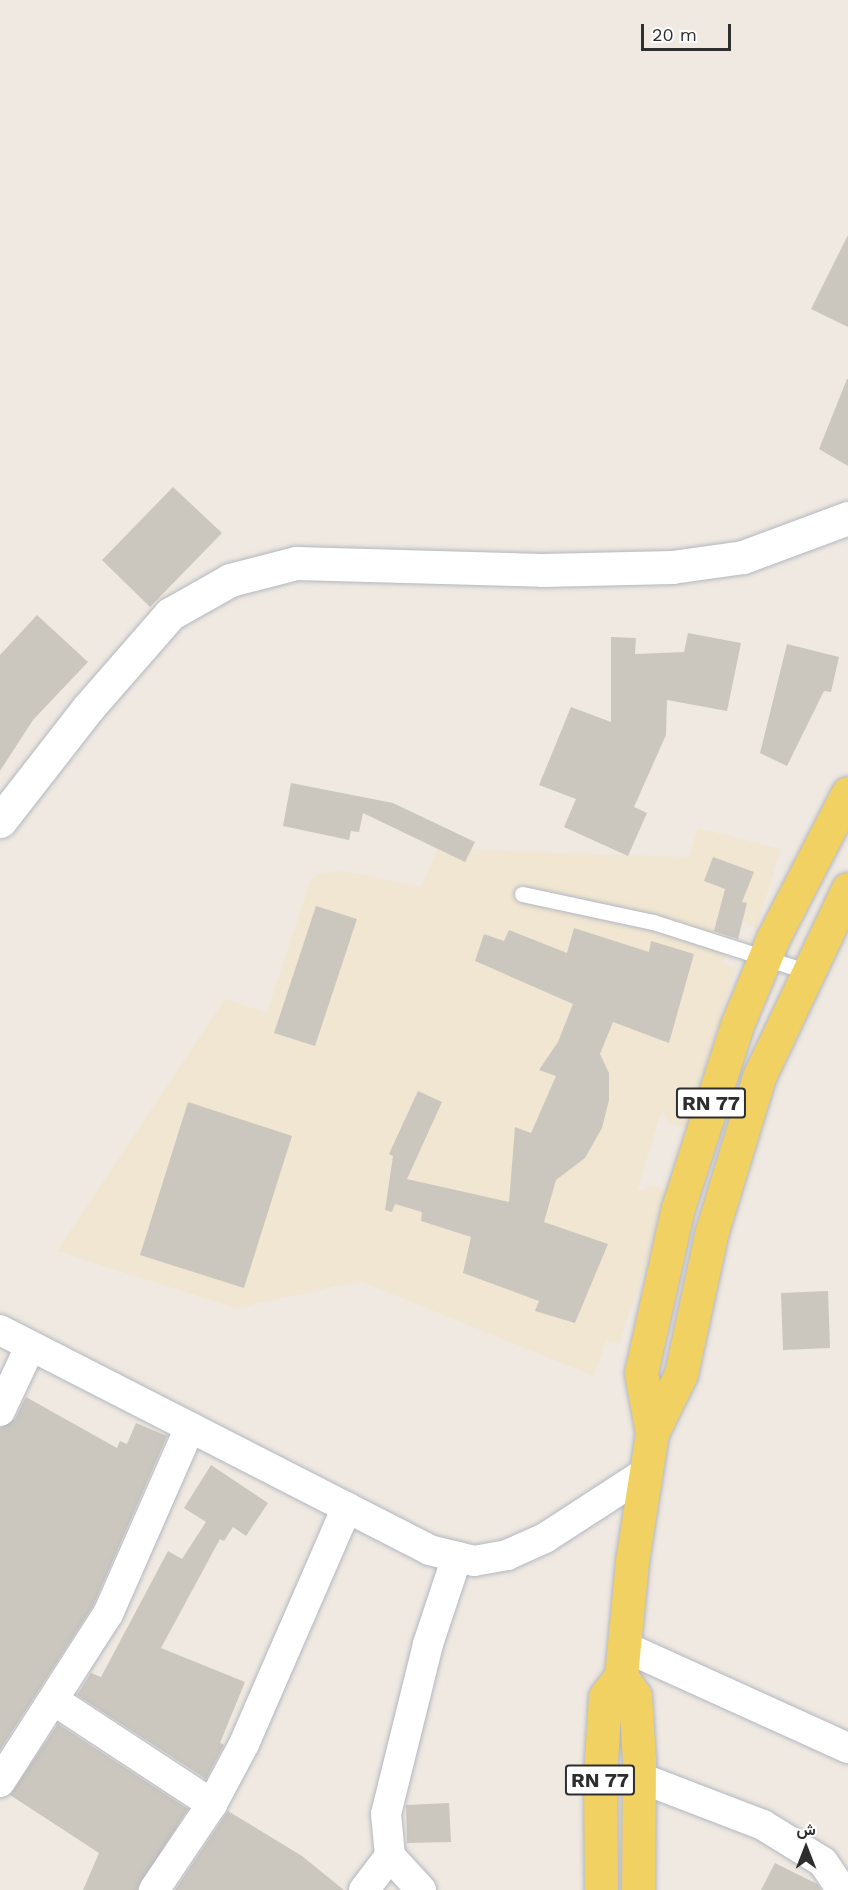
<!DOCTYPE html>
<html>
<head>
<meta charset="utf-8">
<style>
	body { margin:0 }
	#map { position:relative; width:848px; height:1890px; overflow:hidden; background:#efe9e1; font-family:"Work Sans",Vazirmatn,sans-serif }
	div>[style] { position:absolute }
	.education>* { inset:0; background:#f0e6d1 }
	.building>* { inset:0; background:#cbc7bf }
	.roads { filter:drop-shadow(0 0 2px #b4b7c1) drop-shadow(0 0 2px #b4b7c1) }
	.service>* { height:15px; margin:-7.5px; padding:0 7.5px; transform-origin:7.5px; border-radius:7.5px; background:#fff }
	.minor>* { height:30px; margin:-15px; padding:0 15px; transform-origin:15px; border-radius:15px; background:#fff }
	.secondary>* { height:33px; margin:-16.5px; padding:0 16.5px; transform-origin:16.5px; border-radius:16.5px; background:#fff }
	.primary>* { height:33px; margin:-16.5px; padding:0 16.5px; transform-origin:16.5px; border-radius:16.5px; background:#f2d163 }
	span { translate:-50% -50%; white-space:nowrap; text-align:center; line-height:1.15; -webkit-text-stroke:6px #fff; paint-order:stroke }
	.shield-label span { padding:2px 4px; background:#fff; border:2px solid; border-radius:4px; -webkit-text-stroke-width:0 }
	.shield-label { font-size:20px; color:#2e2e2e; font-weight:700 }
	.north { position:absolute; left:776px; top:1818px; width:60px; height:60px; -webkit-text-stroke:4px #fff; paint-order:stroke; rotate:0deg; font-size:16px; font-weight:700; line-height:24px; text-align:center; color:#2e2e2e }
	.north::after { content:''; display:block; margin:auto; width:21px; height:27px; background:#2e2e2e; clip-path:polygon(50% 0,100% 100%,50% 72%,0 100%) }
	.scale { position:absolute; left:641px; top:24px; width:90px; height:27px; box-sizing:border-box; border:3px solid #2e2e2e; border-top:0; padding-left:8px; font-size:18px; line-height:21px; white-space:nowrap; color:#2e2e2e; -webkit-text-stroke:4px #fff; paint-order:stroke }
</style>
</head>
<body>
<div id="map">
	<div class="education">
		<i style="clip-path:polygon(698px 828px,781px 849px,756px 928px,737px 920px,723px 963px,735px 969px,687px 1128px,668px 1123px,662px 1109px,637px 1191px,654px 1186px,670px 1192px,619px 1344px,606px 1340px,594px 1376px,360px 1281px,236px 1308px,57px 1251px,225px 999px,267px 1013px,311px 880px,320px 873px,342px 871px,421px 887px,438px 849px,689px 857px)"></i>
	</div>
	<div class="building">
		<i style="clip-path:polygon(848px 235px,848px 327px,811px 309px)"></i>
		<i style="clip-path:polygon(847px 379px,848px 379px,848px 466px,819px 449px)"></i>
		<i style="clip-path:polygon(173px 487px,222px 533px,150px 607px,102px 560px)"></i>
		<i style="clip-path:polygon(37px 615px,88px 662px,33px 720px,0 771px,0 655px)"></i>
		<i style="clip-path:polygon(688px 633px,741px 643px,727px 711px,667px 700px,666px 735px,634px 807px,647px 813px,628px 856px,564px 827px,576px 799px,539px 785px,571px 707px,611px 722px,611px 637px,636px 638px,635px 654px,684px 652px)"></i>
		<i style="clip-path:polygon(787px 644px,839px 657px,831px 692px,824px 691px,787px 766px,760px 753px)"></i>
		<i style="clip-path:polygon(291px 783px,393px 803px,475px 842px,465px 862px,363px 813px,359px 832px,351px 831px,349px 840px,283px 826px)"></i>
		<i style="clip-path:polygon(713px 857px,754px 872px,742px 902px,747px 903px,738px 939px,714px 931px,725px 889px,704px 881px)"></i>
		<i style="clip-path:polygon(316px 906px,357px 919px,315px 1046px,274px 1033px)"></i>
		<i style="clip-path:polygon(574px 928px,649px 952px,651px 941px,694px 954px,669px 1043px,613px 1022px,600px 1054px,609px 1073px,609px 1100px,602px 1128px,585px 1158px,556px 1180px,544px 1222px,608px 1244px,575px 1323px,535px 1311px,539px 1301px,463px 1273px,471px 1237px,421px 1221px,422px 1212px,395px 1204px,392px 1212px,385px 1210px,393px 1156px,389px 1154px,418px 1091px,442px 1102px,407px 1179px,509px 1202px,515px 1127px,531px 1133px,556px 1076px,539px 1070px,558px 1042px,573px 1004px,475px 961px,484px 934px,504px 941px,509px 930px,567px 953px)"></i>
		<i style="clip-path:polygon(188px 1102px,292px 1136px,244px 1288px,140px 1255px)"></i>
		<i style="clip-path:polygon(828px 1291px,830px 1348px,783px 1350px,781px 1293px)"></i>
		<i style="clip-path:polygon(26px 1397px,117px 1448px,120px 1441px,127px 1444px,136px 1423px,167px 1436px,93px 1606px,0 1750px,0 1428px,15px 1419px)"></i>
		<i style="clip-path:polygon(211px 1465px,268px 1503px,246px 1536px,233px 1527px,224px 1541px,220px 1539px,161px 1648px,245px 1682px,220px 1743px,224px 1745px,206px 1779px,77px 1695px,91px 1673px,101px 1677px,168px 1551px,182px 1559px,206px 1522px,184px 1508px)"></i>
		<i style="clip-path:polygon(58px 1724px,188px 1809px,137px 1890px,83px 1890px,99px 1853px,10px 1795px)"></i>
		<i style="clip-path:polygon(449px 1803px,451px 1842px,407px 1843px,406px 1805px)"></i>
		<i style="clip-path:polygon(228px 1811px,302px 1856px,344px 1890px,175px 1890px)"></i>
		<i style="clip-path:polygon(775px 1863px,817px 1884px,821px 1890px,761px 1890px)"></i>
	</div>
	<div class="roads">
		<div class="service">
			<i style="left:522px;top:894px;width:134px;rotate:12.1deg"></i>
			<i style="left:653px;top:922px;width:161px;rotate:17.8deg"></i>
		</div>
		<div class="minor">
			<i style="left:0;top:1330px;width:482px;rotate:27.1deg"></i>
			<i style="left:429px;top:1550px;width:46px;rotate:13.7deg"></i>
			<i style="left:474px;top:1561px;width:34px;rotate:-10deg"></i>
			<i style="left:507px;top:1555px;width:42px;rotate:-24.1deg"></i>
			<i style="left:545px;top:1538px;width:119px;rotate:-33deg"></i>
			<i style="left:0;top:1411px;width:71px;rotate:-64.9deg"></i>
			<i style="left:625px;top:1647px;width:245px;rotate:24.4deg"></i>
			<i style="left:55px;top:1701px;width:188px;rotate:33.3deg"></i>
			<i style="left:638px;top:1777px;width:134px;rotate:21deg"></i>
			<i style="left:763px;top:1825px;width:70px;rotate:31.7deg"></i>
			<i style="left:823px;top:1862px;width:34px;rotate:56deg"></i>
			<i style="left:0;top:1782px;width:200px;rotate:-57.3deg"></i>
			<i style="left:108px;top:1614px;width:204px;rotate:-66.3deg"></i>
			<i style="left:390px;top:1856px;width:46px;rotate:47.6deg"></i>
			<i style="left:154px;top:1890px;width:104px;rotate:-56deg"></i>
			<i style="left:212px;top:1804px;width:68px;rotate:-61.9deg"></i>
			<i style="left:244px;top:1744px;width:258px;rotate:-66.5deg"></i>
			<i style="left:364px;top:1890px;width:43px;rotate:-52.6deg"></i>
			<i style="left:390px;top:1856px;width:42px;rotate:-95.4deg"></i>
			<i style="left:386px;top:1814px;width:175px;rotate:-76.1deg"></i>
			<i style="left:428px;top:1644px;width:92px;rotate:-71.6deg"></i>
		</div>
		<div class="secondary">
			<i style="left:0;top:821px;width:143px;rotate:-52.1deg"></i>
			<i style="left:88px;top:708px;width:125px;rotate:-48.9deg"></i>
			<i style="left:170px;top:614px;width:69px;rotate:-29.5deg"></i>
			<i style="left:230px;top:580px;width:68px;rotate:-14.4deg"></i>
			<i style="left:296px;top:563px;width:246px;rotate:1.6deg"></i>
			<i style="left:542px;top:570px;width:130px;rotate:-1.3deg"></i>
			<i style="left:672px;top:567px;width:72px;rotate:-8deg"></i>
			<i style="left:743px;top:557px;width:112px;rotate:-20.4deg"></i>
		</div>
		<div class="primary">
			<i style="left:652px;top:1433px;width:61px;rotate:-100.4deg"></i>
			<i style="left:641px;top:1373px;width:169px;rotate:-77.4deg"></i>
			<i style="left:678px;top:1208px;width:192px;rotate:-72.1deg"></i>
			<i style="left:737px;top:1025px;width:94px;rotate:-67.5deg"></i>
			<i style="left:773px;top:938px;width:163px;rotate:-62.7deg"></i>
			<i style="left:621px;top:1676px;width:24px;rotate:55deg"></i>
			<i style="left:635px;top:1696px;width:63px;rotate:86.4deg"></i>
			<i style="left:639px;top:1759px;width:131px;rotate:90.4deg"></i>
			<i style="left:601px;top:1890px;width:115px;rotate:-90.5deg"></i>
			<i style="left:600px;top:1775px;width:78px;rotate:-86.3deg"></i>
			<i style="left:605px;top:1697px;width:26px;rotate:-53deg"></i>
			<i style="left:621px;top:1676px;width:116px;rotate:-84.5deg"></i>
			<i style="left:632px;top:1561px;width:130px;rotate:-81.1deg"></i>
			<i style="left:652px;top:1433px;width:66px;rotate:-63.8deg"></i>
			<i style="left:681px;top:1374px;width:146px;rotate:-77.8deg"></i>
			<i style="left:712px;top:1231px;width:161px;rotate:-73deg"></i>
			<i style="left:759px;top:1077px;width:208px;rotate:-64.7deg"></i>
		</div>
	</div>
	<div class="shield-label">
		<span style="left:711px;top:1103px">RN 77</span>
		<span style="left:600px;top:1780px">RN 77</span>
	</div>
	<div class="north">ش</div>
	<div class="scale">20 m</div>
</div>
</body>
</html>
